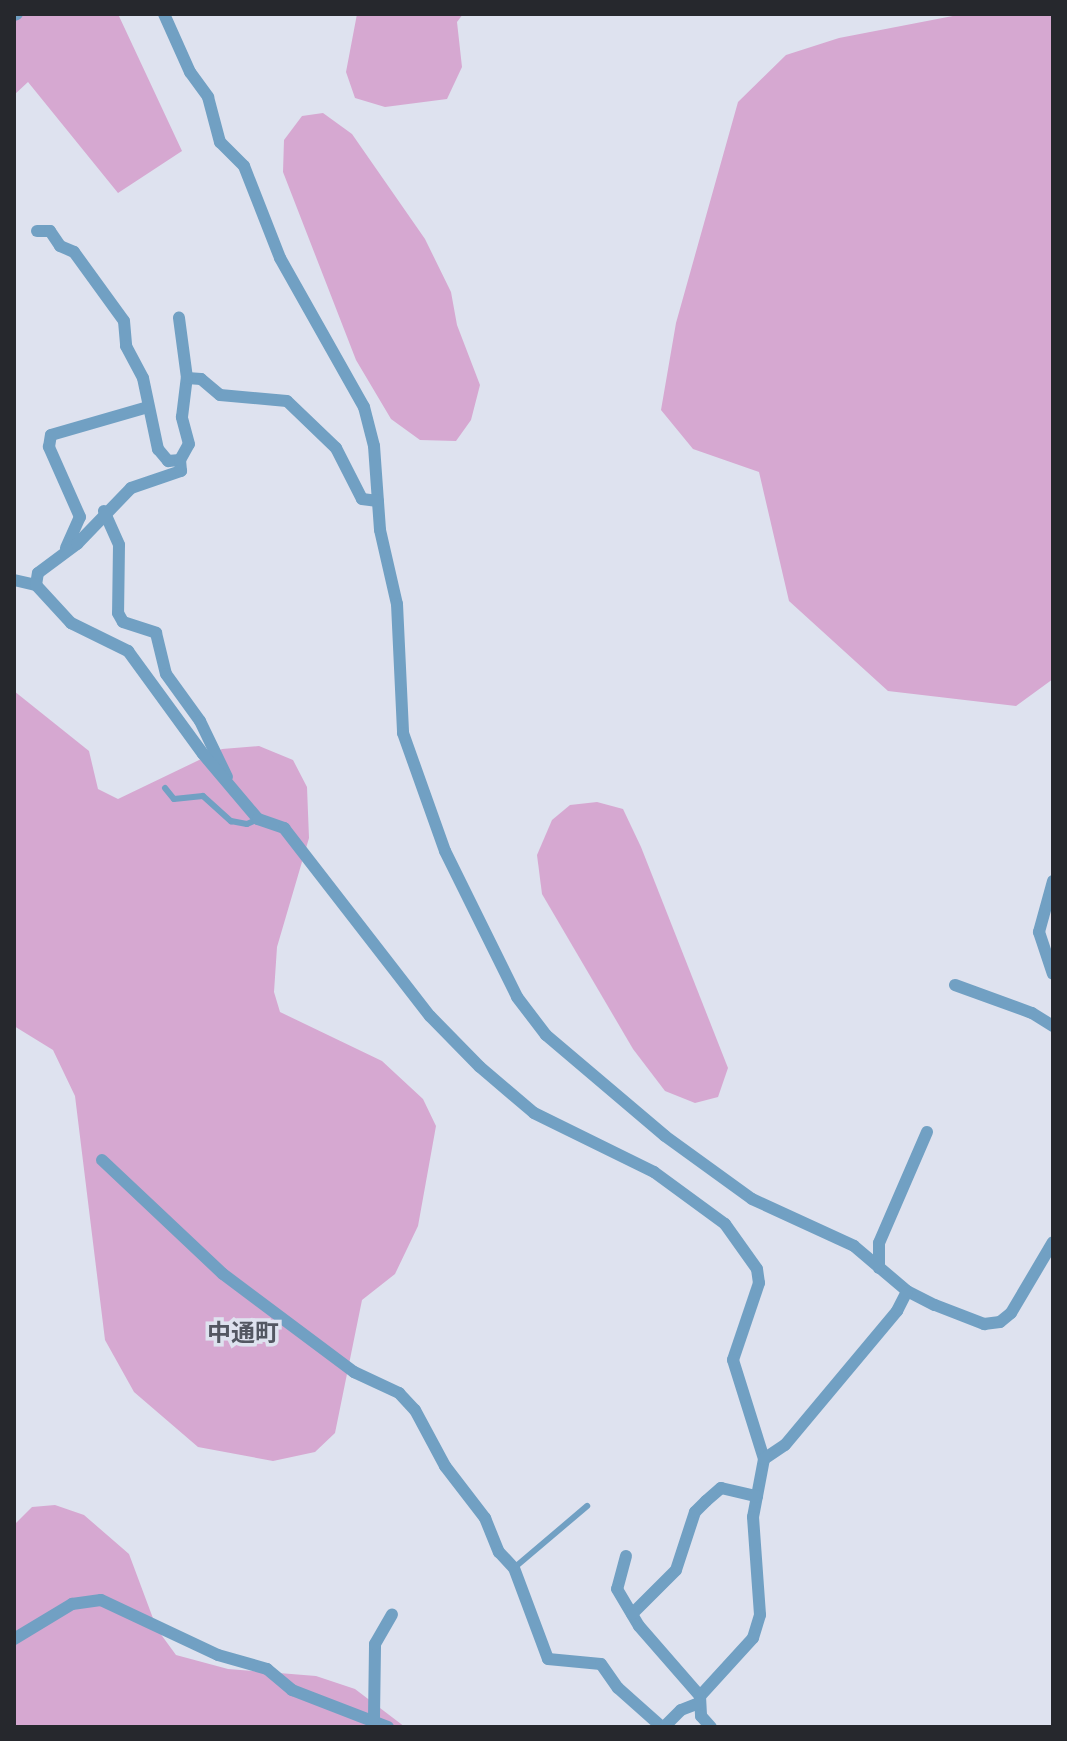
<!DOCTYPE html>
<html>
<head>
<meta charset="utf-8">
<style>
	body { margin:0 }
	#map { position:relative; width:1067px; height:1741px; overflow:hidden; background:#dee2ef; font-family:"Open Sans","Noto Sans JP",sans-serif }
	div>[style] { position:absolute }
	.green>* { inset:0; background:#d6a8d1 }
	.lane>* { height:6px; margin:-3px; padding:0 3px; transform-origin:3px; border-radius:3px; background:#71a0c3 }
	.street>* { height:12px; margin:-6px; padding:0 6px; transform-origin:6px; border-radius:6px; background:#71a0c3 }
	span { translate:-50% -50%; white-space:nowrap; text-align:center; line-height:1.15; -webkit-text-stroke:7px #dee2ef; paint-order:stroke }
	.quarter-label { font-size:24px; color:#535762; font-weight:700 }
	.frame { position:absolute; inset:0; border:16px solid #26282d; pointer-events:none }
</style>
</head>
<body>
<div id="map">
	<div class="green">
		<i style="clip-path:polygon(14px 14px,118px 14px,182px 151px,118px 193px,28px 82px,14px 95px)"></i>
		<i style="clip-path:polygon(357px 14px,463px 14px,457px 22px,462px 67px,447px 99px,385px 107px,355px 98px,346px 72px)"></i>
		<i style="clip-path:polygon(1053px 14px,1053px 679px,1016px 706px,888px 691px,789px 601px,759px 472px,693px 449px,661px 410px,676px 323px,738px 102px,786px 55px,839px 38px,958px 15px)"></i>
		<i style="clip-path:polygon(323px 113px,352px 134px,425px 239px,451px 292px,457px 325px,480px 385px,471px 420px,456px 441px,420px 440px,391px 419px,356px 360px,283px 172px,284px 140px,302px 116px)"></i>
		<i style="clip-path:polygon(14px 691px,89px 751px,98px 789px,118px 799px,222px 749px,259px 746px,293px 760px,307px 787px,309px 838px,277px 947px,274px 992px,280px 1012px,382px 1061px,423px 1099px,436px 1126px,418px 1226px,395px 1274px,362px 1300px,335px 1433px,315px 1452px,273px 1461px,198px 1447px,134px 1392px,105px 1340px,75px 1096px,53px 1050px,14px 1026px)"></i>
		<i style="clip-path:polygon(597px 802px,623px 809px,641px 847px,728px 1068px,718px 1097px,695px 1103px,665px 1091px,633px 1049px,542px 894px,537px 855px,552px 820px,570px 805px)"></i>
		<i style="clip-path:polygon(55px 1505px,84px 1515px,129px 1554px,157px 1629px,176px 1655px,228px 1669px,316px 1676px,355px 1689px,405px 1727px,14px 1727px,14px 1525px,32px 1507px)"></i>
	</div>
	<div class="lane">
		<i style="left:165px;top:788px;width:14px;rotate:51deg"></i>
		<i style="left:174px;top:799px;width:29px;rotate:-6deg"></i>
		<i style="left:203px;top:796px;width:38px;rotate:42deg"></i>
		<i style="left:231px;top:821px;width:16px;rotate:11deg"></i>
		<i style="left:247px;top:824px;width:12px;rotate:-24deg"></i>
		<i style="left:514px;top:1568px;width:96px;rotate:-40.3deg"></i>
	</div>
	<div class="street">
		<i style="left:164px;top:14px;width:64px;rotate:65.9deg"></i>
		<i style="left:190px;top:72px;width:31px;rotate:54deg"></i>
		<i style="left:208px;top:97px;width:47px;rotate:75.1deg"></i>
		<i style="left:220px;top:142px;width:34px;rotate:45deg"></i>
		<i style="left:244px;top:166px;width:99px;rotate:68.6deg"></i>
		<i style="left:280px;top:258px;width:171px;rotate:60.6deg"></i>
		<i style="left:364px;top:407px;width:40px;rotate:75.6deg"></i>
		<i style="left:374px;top:446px;width:84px;rotate:85.9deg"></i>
		<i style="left:380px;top:530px;width:76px;rotate:77.1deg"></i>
		<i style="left:397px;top:604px;width:129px;rotate:87.3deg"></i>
		<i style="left:403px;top:733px;width:125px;rotate:70.4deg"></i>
		<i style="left:445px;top:851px;width:163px;rotate:63.7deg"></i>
		<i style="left:517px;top:997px;width:48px;rotate:52.7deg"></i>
		<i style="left:546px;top:1035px;width:156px;rotate:40.3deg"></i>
		<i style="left:665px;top:1136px;width:107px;rotate:35.9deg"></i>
		<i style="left:752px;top:1199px;width:112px;rotate:24.7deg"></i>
		<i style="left:854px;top:1246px;width:70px;rotate:40.3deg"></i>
		<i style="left:907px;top:1291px;width:31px;rotate:27deg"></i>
		<i style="left:935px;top:1305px;width:53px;rotate:21.2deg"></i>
		<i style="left:984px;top:1324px;width:16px;rotate:-7deg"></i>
		<i style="left:1000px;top:1322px;width:14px;rotate:-39deg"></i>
		<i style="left:1011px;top:1313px;width:82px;rotate:-59.4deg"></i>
		<i style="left:14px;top:15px;width:3px;rotate:-18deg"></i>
		<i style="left:37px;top:231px;width:13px"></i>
		<i style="left:50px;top:231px;width:18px;rotate:56deg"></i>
		<i style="left:60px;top:246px;width:15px;rotate:23deg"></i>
		<i style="left:74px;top:252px;width:85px;rotate:54.1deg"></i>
		<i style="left:124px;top:321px;width:25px;rotate:85deg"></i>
		<i style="left:126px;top:346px;width:36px;rotate:62deg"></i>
		<i style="left:143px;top:378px;width:73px;rotate:78.1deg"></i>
		<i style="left:158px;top:449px;width:16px;rotate:50deg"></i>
		<i style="left:168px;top:461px;width:12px;rotate:-5deg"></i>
		<i style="left:187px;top:378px;width:14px;rotate:4deg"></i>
		<i style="left:201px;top:379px;width:25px;rotate:40deg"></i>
		<i style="left:220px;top:395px;width:67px;rotate:5.1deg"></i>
		<i style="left:287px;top:401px;width:68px;rotate:43.8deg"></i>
		<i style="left:336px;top:448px;width:57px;rotate:63deg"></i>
		<i style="left:362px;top:499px;width:16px;rotate:7deg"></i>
		<i style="left:104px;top:511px;width:37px;rotate:66deg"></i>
		<i style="left:119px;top:545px;width:68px;rotate:90.8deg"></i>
		<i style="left:118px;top:613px;width:10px;rotate:61deg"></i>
		<i style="left:123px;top:622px;width:35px;rotate:18deg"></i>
		<i style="left:156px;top:633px;width:42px;rotate:76.3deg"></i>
		<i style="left:166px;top:674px;width:58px;rotate:54.1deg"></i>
		<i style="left:200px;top:721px;width:62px;rotate:64.3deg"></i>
		<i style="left:66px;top:548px;width:34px;rotate:-66deg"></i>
		<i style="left:80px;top:517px;width:77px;rotate:-113.9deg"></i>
		<i style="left:49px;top:447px;width:12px;rotate:-81deg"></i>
		<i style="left:51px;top:435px;width:101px;rotate:-16.1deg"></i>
		<i style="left:14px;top:580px;width:23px;rotate:13deg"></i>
		<i style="left:36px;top:585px;width:52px;rotate:47.4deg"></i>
		<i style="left:71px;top:623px;width:64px;rotate:26.2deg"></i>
		<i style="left:128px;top:651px;width:127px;rotate:53.9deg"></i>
		<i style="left:203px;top:754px;width:85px;rotate:49.8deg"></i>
		<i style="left:258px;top:819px;width:28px;rotate:19deg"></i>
		<i style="left:284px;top:828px;width:238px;rotate:52.2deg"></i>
		<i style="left:430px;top:1016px;width:71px;rotate:45.6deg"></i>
		<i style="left:480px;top:1067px;width:71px;rotate:40.4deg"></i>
		<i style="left:534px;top:1113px;width:134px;rotate:26.2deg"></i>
		<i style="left:654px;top:1172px;width:88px;rotate:36.2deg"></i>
		<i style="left:725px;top:1224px;width:55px;rotate:54.6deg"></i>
		<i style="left:757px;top:1269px;width:14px;rotate:82deg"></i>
		<i style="left:759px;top:1283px;width:81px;rotate:108.7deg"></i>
		<i style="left:733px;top:1360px;width:104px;rotate:72.6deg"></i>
		<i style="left:764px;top:1459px;width:59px;rotate:100.7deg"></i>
		<i style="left:753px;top:1517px;width:98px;rotate:85.9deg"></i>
		<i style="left:760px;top:1615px;width:24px;rotate:107deg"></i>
		<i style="left:753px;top:1638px;width:79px;rotate:132.4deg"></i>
		<i style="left:700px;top:1696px;width:20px;rotate:87deg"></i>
		<i style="left:701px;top:1716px;width:15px;rotate:48deg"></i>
		<i style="left:36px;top:585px;width:12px;rotate:-81deg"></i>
		<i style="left:38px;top:573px;width:49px;rotate:-36.6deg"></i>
		<i style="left:77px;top:544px;width:78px;rotate:-46deg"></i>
		<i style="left:131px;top:488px;width:53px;rotate:-18.8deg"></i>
		<i style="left:181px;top:471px;width:11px;rotate:-95deg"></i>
		<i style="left:180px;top:460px;width:18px;rotate:-61deg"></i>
		<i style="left:189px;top:444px;width:28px;rotate:-105deg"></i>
		<i style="left:182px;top:417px;width:39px;rotate:-83deg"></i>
		<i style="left:187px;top:378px;width:61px;rotate:-97.6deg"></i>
		<i style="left:1053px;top:881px;width:53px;rotate:105.4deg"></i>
		<i style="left:1039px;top:932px;width:44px;rotate:71.6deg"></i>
		<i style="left:955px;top:985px;width:82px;rotate:20deg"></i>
		<i style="left:1032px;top:1013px;width:25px;rotate:32deg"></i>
		<i style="left:102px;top:1160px;width:166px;rotate:43.3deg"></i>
		<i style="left:223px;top:1274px;width:164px;rotate:36.8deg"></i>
		<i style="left:354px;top:1372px;width:50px;rotate:25deg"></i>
		<i style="left:399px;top:1393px;width:23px;rotate:47deg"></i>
		<i style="left:415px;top:1410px;width:64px;rotate:61.8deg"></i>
		<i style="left:445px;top:1466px;width:66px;rotate:52.4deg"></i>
		<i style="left:485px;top:1518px;width:37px;rotate:68deg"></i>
		<i style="left:499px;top:1552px;width:22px;rotate:47deg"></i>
		<i style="left:514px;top:1568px;width:97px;rotate:69.5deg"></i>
		<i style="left:548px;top:1659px;width:53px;rotate:5.4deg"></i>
		<i style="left:601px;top:1664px;width:29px;rotate:55deg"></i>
		<i style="left:618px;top:1688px;width:59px;rotate:41.6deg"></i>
		<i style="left:879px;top:1268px;width:25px;rotate:-90deg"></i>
		<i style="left:879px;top:1243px;width:121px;rotate:-66.6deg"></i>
		<i style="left:764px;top:1459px;width:25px;rotate:-34deg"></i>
		<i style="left:785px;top:1445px;width:175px;rotate:-50.1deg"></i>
		<i style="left:897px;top:1311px;width:22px;rotate:-63deg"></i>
		<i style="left:626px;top:1556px;width:34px;rotate:105deg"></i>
		<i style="left:617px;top:1589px;width:43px;rotate:59.3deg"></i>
		<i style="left:639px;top:1626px;width:93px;rotate:48.9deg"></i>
		<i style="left:632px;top:1614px;width:62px;rotate:-45deg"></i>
		<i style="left:676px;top:1570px;width:61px;rotate:-71.9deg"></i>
		<i style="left:695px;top:1512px;width:16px;rotate:-45deg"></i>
		<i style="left:706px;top:1501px;width:20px;rotate:-41deg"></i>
		<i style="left:721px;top:1488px;width:37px;rotate:13deg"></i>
		<i style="left:14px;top:1639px;width:68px;rotate:-31.1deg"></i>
		<i style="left:72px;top:1604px;width:29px;rotate:-8deg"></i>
		<i style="left:101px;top:1600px;width:129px;rotate:25.2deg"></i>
		<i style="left:218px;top:1655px;width:51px;rotate:15.9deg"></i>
		<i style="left:267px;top:1669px;width:33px;rotate:40deg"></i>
		<i style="left:292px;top:1690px;width:103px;rotate:21.1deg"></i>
		<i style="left:374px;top:1718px;width:74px;rotate:-89.2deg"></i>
		<i style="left:375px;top:1644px;width:34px;rotate:-60deg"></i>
		<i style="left:664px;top:1727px;width:24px;rotate:-45deg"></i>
		<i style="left:681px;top:1710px;width:19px;rotate:-21deg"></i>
	</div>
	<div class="quarter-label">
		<span style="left:243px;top:1332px">中通町</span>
	</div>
	<div class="frame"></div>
</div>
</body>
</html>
